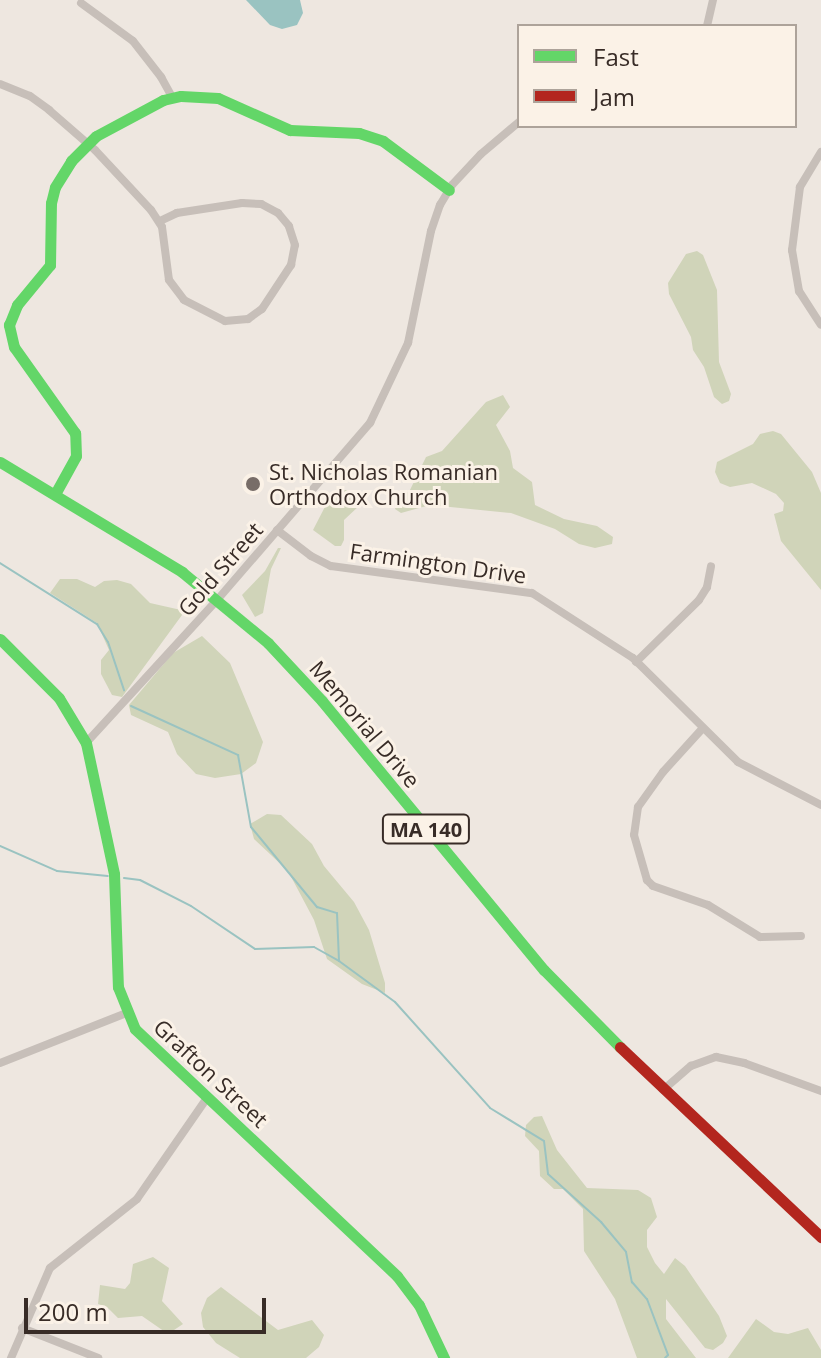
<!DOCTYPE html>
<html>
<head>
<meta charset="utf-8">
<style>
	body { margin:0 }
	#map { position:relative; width:821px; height:1358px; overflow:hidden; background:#eee7e0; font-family:"Open Sans",sans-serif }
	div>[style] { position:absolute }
	.green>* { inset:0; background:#d0d4b9 }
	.water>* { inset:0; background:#9ac3c1 }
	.stream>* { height:2px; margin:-1px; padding:0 1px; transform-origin:1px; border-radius:1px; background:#9ac3c1 }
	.street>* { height:8px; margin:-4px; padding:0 4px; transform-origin:4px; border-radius:4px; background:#c7bfb9 }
	.fast>* { height:11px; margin:-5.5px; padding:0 5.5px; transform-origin:5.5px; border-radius:5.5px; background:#63d668 }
	.jam>* { height:11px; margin:-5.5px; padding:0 5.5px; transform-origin:5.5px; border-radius:5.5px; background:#b3261e }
	.dots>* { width:22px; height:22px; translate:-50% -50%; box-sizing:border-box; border:4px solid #fbf2e7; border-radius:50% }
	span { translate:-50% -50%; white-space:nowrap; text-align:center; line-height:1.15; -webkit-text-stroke:6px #fbf2e7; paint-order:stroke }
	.shield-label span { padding:2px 6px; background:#fbf2e7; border:2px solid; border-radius:6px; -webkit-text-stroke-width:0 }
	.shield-label { font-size:20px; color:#382c27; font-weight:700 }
	.poi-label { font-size:22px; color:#382c27 }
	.left { translate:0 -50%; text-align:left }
	.street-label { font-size:22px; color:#382c27 }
	.legend { position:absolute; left:517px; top:24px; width:280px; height:104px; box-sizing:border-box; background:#fbf2e7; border:2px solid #ada39a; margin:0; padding:10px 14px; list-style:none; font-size:24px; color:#382c27 }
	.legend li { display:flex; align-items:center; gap:16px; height:40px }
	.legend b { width:40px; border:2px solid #ada39a }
	.scale { position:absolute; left:24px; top:1298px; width:242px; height:36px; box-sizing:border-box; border:4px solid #382c27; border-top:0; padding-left:10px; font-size:24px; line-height:28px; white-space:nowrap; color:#382c27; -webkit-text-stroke:6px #fbf2e7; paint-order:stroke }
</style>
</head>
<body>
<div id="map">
	<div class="green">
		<i style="clip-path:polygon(697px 251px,703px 255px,717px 290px,719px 362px,731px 394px,729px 401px,722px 404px,714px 397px,704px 367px,693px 350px,691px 337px,669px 294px,668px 283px,686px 254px)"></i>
		<i style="clip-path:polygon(503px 395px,510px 407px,496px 425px,510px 451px,513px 468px,532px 482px,535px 505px,564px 519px,597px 526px,613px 537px,612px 544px,595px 548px,579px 544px,555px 529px,511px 513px,430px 505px,401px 513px,395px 509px,396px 503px,410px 490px,426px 457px,442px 451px,486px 402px)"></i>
		<i style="clip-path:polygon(773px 431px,781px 434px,812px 472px,821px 493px,821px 590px,781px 541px,774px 514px,783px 511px,784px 503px,776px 494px,752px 483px,730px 487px,720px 483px,715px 472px,717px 462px,753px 444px,760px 434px)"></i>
		<i style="clip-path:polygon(346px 490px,360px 499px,360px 505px,344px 520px,344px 540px,341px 546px,335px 546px,313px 530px,329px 499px,336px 491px)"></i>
		<i style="clip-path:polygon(278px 548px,281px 548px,271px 569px,263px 613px,255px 617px,242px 595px,265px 571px)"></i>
		<i style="clip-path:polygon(60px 579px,77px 579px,95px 587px,104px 581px,117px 580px,131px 584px,150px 603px,181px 610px,182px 615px,122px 697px,112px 695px,101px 674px,101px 660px,109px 650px,97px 623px,50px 593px)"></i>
		<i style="clip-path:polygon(202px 636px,230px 663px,263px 742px,256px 763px,241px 774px,215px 778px,196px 774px,177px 754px,168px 732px,131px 715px,129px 705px,173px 653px)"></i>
		<i style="clip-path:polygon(267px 814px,281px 815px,312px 844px,324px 866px,354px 902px,369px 930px,385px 983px,385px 993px,362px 984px,327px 959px,314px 920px,288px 871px,254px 839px,250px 824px)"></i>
		<i style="clip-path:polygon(542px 1116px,557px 1150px,587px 1188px,638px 1190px,651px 1198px,657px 1217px,647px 1230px,647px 1247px,655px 1263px,664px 1274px,675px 1258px,685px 1266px,719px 1316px,727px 1336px,723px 1343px,713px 1350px,705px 1348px,666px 1299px,666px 1319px,696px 1358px,637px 1358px,615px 1299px,584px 1251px,583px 1209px,563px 1189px,554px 1189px,540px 1176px,539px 1151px,525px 1136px,526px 1125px,534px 1117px)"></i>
		<i style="clip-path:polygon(153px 1257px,169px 1268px,162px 1301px,183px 1324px,168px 1334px,142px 1316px,118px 1318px,107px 1307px,98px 1304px,100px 1285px,125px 1289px,130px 1283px,133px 1264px)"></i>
		<i style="clip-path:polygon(221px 1287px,278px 1330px,312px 1320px,324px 1335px,319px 1347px,306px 1358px,240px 1358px,216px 1343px,203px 1327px,201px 1313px,207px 1298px)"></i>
		<i style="clip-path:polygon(756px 1319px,774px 1332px,788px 1334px,808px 1328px,821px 1350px,821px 1358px,728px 1358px)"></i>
	</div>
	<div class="water">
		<i style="clip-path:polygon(246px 0,300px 0,303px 13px,297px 25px,282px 29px,270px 25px)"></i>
	</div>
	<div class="stream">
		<i style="left:0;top:563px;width:115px;rotate:32.2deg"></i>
		<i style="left:97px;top:624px;width:21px;rotate:59deg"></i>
		<i style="left:108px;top:642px;width:51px;rotate:71.6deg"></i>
		<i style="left:131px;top:706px;width:118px;rotate:24.6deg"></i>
		<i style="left:238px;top:755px;width:73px;rotate:79.8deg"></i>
		<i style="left:251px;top:827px;width:104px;rotate:50.5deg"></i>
		<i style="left:317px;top:907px;width:21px;rotate:17deg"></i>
		<i style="left:337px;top:913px;width:48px;rotate:87.6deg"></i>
		<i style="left:339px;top:961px;width:69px;rotate:36.2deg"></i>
		<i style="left:395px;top:1002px;width:142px;rotate:48.1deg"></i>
		<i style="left:490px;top:1108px;width:63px;rotate:31.4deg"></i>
		<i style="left:544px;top:1141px;width:33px;rotate:83deg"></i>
		<i style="left:548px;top:1174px;width:72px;rotate:42.2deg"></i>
		<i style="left:601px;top:1222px;width:39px;rotate:50deg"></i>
		<i style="left:626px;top:1252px;width:31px;rotate:79deg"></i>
		<i style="left:632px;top:1282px;width:23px;rotate:49deg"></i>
		<i style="left:647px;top:1299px;width:60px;rotate:69.4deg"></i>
		<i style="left:668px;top:1355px;width:4px;rotate:135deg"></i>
		<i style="left:0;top:846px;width:62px;rotate:23.7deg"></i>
		<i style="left:57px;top:871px;width:51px;rotate:5.6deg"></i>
		<i style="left:124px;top:878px;width:16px;rotate:7deg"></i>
		<i style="left:140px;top:880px;width:57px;rotate:27deg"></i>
		<i style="left:191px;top:906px;width:77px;rotate:33.9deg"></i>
		<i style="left:255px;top:949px;width:59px;rotate:-1.9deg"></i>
		<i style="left:314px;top:947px;width:29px;rotate:29deg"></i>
	</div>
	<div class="street">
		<i style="left:81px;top:3px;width:64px;rotate:36.2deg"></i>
		<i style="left:133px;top:41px;width:46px;rotate:52.1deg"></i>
		<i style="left:161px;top:77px;width:23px;rotate:61deg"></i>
		<i style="left:707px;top:26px;width:27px;rotate:-77deg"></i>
		<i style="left:0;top:84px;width:32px;rotate:22deg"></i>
		<i style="left:30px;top:96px;width:24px;rotate:36deg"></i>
		<i style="left:49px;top:110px;width:61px;rotate:41deg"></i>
		<i style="left:95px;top:150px;width:82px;rotate:47deg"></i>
		<i style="left:151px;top:210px;width:20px;rotate:57deg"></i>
		<i style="left:162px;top:227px;width:53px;rotate:82.5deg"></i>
		<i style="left:169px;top:280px;width:25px;rotate:53deg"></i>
		<i style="left:184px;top:300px;width:46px;rotate:27.1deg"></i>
		<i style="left:225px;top:321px;width:23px;rotate:-5deg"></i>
		<i style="left:248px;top:319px;width:17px;rotate:-36deg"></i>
		<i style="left:262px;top:309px;width:53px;rotate:-56.6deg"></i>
		<i style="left:291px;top:265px;width:20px;rotate:-79deg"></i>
		<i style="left:295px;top:245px;width:20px;rotate:-108deg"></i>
		<i style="left:289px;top:226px;width:17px;rotate:-130deg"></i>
		<i style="left:278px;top:213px;width:19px;rotate:-152deg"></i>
		<i style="left:261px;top:204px;width:19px;rotate:-177deg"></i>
		<i style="left:242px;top:203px;width:66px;rotate:171.3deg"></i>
		<i style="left:177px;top:213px;width:19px;rotate:155deg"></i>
		<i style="left:821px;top:152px;width:41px;rotate:121deg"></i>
		<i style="left:800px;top:187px;width:64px;rotate:97.2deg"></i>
		<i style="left:792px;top:250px;width:42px;rotate:80.3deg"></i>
		<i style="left:799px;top:291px;width:40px;rotate:57.1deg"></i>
		<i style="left:277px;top:530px;width:43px;rotate:37.4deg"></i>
		<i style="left:311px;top:556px;width:22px;rotate:27deg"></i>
		<i style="left:331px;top:566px;width:203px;rotate:7.7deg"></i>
		<i style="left:532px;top:593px;width:120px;rotate:32.8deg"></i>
		<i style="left:633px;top:658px;width:148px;rotate:44.7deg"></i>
		<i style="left:738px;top:762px;width:93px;rotate:27.4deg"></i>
		<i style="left:636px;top:662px;width:88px;rotate:-44.5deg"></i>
		<i style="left:699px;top:600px;width:15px;rotate:-58deg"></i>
		<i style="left:707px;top:587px;width:21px;rotate:-79deg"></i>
		<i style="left:702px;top:729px;width:58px;rotate:132.2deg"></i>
		<i style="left:663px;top:772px;width:43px;rotate:125.5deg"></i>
		<i style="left:638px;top:807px;width:28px;rotate:98deg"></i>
		<i style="left:634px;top:835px;width:47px;rotate:73.9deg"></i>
		<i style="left:647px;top:880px;width:8px;rotate:45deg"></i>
		<i style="left:653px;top:886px;width:58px;rotate:19.1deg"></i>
		<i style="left:708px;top:905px;width:61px;rotate:31.6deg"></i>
		<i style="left:760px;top:937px;width:41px;rotate:-1.4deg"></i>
		<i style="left:86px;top:743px;width:195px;rotate:-47.5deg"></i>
		<i style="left:218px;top:599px;width:233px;rotate:-49.2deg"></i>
		<i style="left:370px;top:423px;width:89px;rotate:-64.6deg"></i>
		<i style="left:408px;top:343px;width:114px;rotate:-78.4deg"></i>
		<i style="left:431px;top:231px;width:28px;rotate:-71deg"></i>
		<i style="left:440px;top:205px;width:23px;rotate:-59deg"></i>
		<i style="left:452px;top:185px;width:42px;rotate:-46.9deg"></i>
		<i style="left:481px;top:154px;width:50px;rotate:-40.1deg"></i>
		<i style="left:0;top:1063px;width:136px;rotate:-21.6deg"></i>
		<i style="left:663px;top:1090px;width:37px;rotate:-41deg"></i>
		<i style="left:691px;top:1066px;width:27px;rotate:-20deg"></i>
		<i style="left:716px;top:1057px;width:29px;rotate:12deg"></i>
		<i style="left:744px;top:1063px;width:82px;rotate:20deg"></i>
		<i style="left:22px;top:1328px;width:82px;rotate:21.5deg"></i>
		<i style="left:11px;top:1358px;width:98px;rotate:-66.6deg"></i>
		<i style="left:50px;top:1268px;width:111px;rotate:-38.4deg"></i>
		<i style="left:137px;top:1199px;width:123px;rotate:-55.3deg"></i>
	</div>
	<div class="fast">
		<i style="left:0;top:462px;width:213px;rotate:31.1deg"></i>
		<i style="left:182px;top:572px;width:112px;rotate:39.5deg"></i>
		<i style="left:268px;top:643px;width:79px;rotate:47deg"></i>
		<i style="left:322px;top:701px;width:349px;rotate:50.5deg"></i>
		<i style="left:544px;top:970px;width:108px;rotate:45.4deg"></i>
		<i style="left:55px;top:494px;width:43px;rotate:-61.1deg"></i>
		<i style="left:76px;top:456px;width:23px;rotate:-92deg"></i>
		<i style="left:75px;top:433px;width:105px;rotate:-125.3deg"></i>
		<i style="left:14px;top:347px;width:23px;rotate:-103deg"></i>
		<i style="left:9px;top:325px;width:22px;rotate:-68deg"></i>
		<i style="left:17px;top:305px;width:52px;rotate:-50.5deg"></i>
		<i style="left:50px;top:265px;width:62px;rotate:-89.1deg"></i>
		<i style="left:51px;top:203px;width:16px;rotate:-76deg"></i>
		<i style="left:55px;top:187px;width:31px;rotate:-58deg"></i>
		<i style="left:71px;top:161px;width:35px;rotate:-45deg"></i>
		<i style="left:96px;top:136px;width:76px;rotate:-28.2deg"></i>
		<i style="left:163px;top:100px;width:18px;rotate:-13deg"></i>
		<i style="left:181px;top:96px;width:37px;rotate:3deg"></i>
		<i style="left:218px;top:98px;width:79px;rotate:24deg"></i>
		<i style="left:290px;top:130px;width:69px;rotate:2.5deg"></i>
		<i style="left:359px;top:133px;width:25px;rotate:18deg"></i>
		<i style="left:383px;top:141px;width:82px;rotate:36.6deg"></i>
		<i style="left:0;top:639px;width:83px;rotate:45deg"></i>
		<i style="left:59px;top:698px;width:52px;rotate:59deg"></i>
		<i style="left:86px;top:743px;width:134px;rotate:77.9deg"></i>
		<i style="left:114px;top:874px;width:113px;rotate:88deg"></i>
		<i style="left:118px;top:987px;width:45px;rotate:68deg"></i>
		<i style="left:135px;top:1029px;width:360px;rotate:43.3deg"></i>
		<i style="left:397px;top:1276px;width:36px;rotate:53deg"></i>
		<i style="left:419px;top:1305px;width:59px;rotate:64.7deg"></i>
	</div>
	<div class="jam">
		<i style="left:620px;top:1047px;width:277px;rotate:43.4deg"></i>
	</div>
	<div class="dots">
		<i style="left:253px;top:484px;background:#786d68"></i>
	</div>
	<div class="shield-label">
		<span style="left:426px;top:829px">MA 140</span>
	</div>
	<div class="poi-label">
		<span class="left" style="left:269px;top:484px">St. Nicholas Romanian<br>Orthodox Church</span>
	</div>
	<div class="street-label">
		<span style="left:438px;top:563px;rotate:8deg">Farmington Drive</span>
		<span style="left:220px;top:569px;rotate:-49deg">Gold Street</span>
		<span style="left:365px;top:724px;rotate:50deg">Memorial Drive</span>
		<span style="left:211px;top:1073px;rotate:43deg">Grafton Street</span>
	</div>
	<ul class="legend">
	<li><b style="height:10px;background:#63d668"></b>Fast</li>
	<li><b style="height:10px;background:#b3261e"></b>Jam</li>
	</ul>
	<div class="scale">200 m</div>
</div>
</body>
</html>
